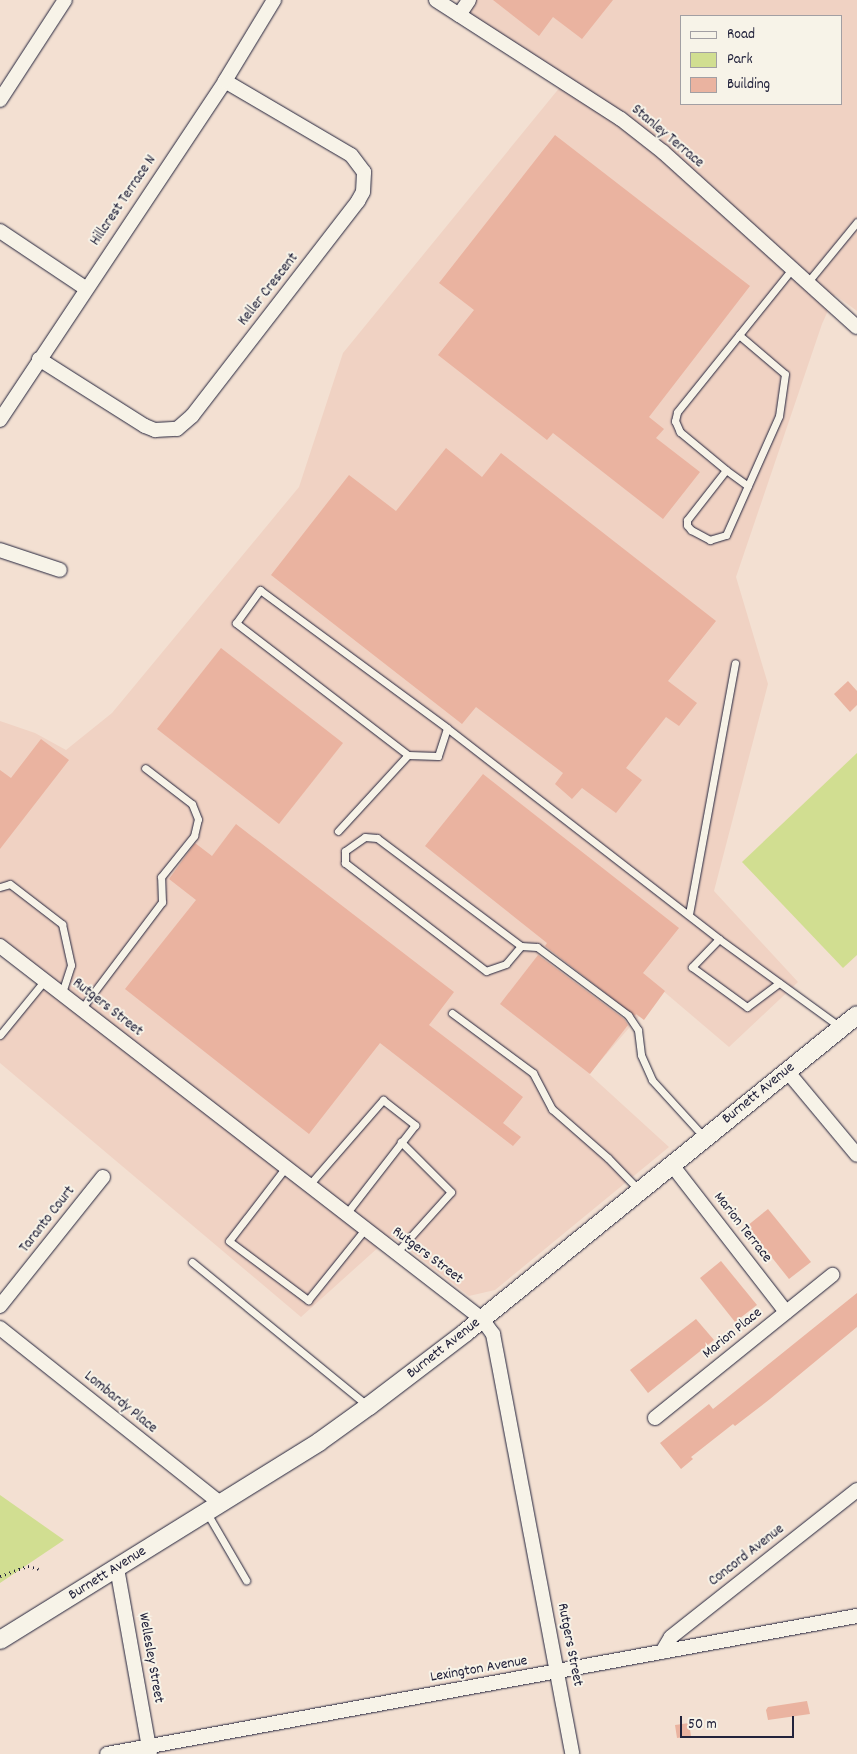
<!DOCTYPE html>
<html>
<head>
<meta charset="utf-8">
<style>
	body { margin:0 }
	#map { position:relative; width:857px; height:1754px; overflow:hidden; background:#f3e0d2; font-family:Dekko,sans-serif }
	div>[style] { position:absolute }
	.built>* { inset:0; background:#f0d2c3 }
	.green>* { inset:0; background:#d1de91 }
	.building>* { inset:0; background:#eab3a0 }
	.path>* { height:2.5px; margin-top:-1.25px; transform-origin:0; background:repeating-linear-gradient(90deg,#22223b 0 1px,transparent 0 5px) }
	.roads { filter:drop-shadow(0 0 1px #22223b) drop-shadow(0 0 1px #22223b) }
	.service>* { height:7px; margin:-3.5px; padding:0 3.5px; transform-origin:3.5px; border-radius:3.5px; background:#f7f3e8 }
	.minor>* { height:14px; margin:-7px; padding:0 7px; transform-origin:7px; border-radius:7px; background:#f7f3e8 }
	.tertiary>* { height:18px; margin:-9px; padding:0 9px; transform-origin:9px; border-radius:9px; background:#f7f3e8 }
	span { translate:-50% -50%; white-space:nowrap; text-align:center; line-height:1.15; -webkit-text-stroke:4px #f7f3e8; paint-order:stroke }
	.street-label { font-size:15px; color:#22223b }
	.legend { position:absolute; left:680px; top:15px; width:162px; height:90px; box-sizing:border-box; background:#f7f3e8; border:1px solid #a29fa3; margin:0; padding:6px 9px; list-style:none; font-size:15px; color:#22223b }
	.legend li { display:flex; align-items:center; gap:10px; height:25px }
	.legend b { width:25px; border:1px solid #a29fa3 }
	.scale { position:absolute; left:680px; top:1716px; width:114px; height:22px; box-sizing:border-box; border:2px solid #22223b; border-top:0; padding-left:6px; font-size:15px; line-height:18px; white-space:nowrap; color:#22223b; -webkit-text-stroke:4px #f7f3e8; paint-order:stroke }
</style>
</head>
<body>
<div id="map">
	<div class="built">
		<i style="clip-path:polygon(evenodd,465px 0,857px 0,857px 311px,835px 295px,822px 324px,736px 577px,768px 684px,714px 891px,798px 982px,729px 1047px,662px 990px,589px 1074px,669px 1147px,495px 1290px,469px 1296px,391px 1236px,301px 1317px,0 1063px,0 1036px,43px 981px,0 946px,0 721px,35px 733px,66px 750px,112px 713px,299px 487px,343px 353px,565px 81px,456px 14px,465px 0,681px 16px,841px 16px,841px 104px,681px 104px,681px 16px)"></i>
	</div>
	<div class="green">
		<i style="clip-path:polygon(857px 753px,857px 955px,843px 968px,742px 862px)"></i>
		<i style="clip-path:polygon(0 1495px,64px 1540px,0 1583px)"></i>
	</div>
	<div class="building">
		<i style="clip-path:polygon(493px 0,613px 0,582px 39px,553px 17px,539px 36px)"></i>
		<i style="clip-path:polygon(555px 135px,750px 286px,649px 417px,664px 429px,656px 438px,700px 472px,663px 519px,553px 433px,547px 440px,438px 355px,474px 310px,439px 283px)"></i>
		<i style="clip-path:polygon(446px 448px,482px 477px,501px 453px,716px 621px,668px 681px,697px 703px,679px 726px,666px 717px,626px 768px,642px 780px,616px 813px,582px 788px,572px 799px,555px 784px,563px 773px,476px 707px,462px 724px,271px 575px,349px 475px,396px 511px)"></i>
		<i style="clip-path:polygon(221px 648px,343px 743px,279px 824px,157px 729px)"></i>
		<i style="clip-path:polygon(848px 681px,857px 691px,857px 705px,850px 712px,834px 694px)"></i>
		<i style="clip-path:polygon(41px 739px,69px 760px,0 849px,0 770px,11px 778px)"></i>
		<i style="clip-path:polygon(483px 774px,679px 928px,643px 973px,665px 991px,644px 1020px,636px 1014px,635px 1016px,545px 946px,547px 943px,425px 846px)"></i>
		<i style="clip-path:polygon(236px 824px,454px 992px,429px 1025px,523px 1097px,503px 1123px,521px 1137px,513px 1146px,380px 1043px,309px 1134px,125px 989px,196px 900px,169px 879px,195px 843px,212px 856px)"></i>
		<i style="clip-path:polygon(538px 955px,624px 1019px,628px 1025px,590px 1074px,500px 1004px)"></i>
		<i style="clip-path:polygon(768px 1209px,811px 1262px,789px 1279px,747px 1226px)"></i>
		<i style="clip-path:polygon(721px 1261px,757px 1305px,735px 1322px,700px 1278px)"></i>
		<i style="clip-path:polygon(857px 1293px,857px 1327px,770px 1399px,735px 1426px,733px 1424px,691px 1457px,693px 1459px,681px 1469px,660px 1443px,709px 1404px,713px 1409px)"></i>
		<i style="clip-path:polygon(696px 1319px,714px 1340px,648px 1393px,630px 1370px)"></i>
		<i style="clip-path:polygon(807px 1701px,810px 1714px,768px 1720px,766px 1710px,768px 1707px)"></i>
		<i style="clip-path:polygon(689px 1723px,691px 1736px,677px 1738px,675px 1725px)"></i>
	</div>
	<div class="path">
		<i style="left:0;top:1576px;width:30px;rotate:-20deg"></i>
		<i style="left:28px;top:1566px;width:11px;rotate:15deg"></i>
	</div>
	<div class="roads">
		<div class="service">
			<i style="left:807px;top:283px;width:79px;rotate:-50.7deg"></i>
			<i style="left:739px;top:335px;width:60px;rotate:40.3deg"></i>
			<i style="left:785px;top:374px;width:42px;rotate:98.1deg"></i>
			<i style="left:779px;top:416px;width:130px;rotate:114deg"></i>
			<i style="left:726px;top:535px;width:17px;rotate:163deg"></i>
			<i style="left:710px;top:540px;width:21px;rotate:-152deg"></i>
			<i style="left:691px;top:530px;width:6px;rotate:-129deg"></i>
			<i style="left:687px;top:525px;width:5px;rotate:-90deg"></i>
			<i style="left:687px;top:520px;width:63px;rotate:-52deg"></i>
			<i style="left:726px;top:470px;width:60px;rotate:-140.4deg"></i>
			<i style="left:680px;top:432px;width:12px;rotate:-114deg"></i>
			<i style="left:675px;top:421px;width:9px;rotate:-77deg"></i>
			<i style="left:677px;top:412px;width:184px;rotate:-51.2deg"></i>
			<i style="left:726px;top:470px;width:27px;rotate:36deg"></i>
			<i style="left:408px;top:755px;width:30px;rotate:2deg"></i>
			<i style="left:438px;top:756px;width:29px;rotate:-72deg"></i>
			<i style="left:338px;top:831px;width:103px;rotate:-47.4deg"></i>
			<i style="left:408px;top:755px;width:217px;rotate:-142.5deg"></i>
			<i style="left:236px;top:623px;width:41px;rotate:-54deg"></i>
			<i style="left:260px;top:590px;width:232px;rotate:36.4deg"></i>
			<i style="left:447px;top:728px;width:344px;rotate:37.8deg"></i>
			<i style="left:719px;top:939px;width:150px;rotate:36deg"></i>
			<i style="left:0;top:887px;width:10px;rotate:-17deg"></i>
			<i style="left:10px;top:884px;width:66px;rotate:37.6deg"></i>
			<i style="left:62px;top:924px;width:42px;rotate:77.6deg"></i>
			<i style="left:71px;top:965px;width:29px;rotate:108deg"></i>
			<i style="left:689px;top:914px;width:255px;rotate:-79.6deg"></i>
			<i style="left:719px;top:939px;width:39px;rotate:134deg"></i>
			<i style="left:692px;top:967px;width:68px;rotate:36deg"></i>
			<i style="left:747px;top:1007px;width:40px;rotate:-37deg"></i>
			<i style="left:521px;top:946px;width:23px;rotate:130deg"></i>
			<i style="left:506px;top:964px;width:21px;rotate:161deg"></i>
			<i style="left:486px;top:971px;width:178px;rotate:-142.5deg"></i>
			<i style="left:345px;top:863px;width:12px;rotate:-90deg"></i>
			<i style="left:345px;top:851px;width:24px;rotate:-35deg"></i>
			<i style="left:365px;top:837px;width:12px;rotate:5deg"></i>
			<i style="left:377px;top:838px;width:180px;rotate:36.9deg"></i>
			<i style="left:521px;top:946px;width:16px;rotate:4deg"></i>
			<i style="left:537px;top:947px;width:114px;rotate:36.8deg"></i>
			<i style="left:628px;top:1015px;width:18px;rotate:56deg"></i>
			<i style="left:638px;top:1030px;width:25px;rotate:83deg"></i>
			<i style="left:641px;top:1055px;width:27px;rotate:66deg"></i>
			<i style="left:652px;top:1080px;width:77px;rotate:47.6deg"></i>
			<i style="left:82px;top:1008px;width:133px;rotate:-53deg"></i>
			<i style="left:162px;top:902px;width:25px;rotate:-92deg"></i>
			<i style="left:161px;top:877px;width:53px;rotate:-51.2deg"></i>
			<i style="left:194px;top:836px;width:17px;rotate:-77deg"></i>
			<i style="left:198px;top:819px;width:16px;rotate:-112deg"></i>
			<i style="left:192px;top:804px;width:59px;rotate:-142.5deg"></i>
			<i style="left:452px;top:1013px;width:101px;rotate:36.5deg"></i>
			<i style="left:533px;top:1073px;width:41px;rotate:62.2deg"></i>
			<i style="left:552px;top:1109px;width:74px;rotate:41.2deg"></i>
			<i style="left:608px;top:1158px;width:45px;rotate:45.9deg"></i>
			<i style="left:0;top:1035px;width:71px;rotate:-50.7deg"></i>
			<i style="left:286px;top:1167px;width:93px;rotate:127.6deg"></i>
			<i style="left:229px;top:1241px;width:99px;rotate:36.8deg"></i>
			<i style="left:308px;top:1300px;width:91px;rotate:-51.2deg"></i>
			<i style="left:309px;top:1185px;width:113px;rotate:-49deg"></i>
			<i style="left:383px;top:1100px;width:41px;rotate:38deg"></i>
			<i style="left:415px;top:1125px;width:113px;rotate:127.8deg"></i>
			<i style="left:396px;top:1253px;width:82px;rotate:-48deg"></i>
			<i style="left:451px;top:1192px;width:71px;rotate:-135deg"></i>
			<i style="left:192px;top:1262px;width:227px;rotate:39.3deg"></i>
			<i style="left:207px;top:1513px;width:78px;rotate:59.8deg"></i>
		</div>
		<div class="minor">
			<i style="left:436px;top:0;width:220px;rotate:32.8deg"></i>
			<i style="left:621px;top:119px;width:53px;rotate:38.2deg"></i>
			<i style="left:663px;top:152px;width:261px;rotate:42.1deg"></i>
			<i style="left:459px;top:15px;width:18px;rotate:-56deg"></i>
			<i style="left:0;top:100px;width:119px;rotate:-57deg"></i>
			<i style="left:0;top:231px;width:102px;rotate:33.8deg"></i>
			<i style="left:39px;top:359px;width:125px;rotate:32.3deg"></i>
			<i style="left:145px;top:426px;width:11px;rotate:22deg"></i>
			<i style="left:155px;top:430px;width:22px;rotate:-3deg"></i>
			<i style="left:177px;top:429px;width:20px;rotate:-41deg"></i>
			<i style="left:192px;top:416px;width:272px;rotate:-52.3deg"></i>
			<i style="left:358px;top:201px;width:10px;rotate:-61deg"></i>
			<i style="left:363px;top:192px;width:20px;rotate:-87deg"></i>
			<i style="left:364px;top:172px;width:21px;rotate:-127deg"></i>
			<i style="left:351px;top:155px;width:146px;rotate:-149.6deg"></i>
			<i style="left:0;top:420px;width:407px;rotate:-56.4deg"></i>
			<i style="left:225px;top:81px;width:95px;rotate:-58.8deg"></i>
			<i style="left:0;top:550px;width:63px;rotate:18.4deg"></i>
			<i style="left:0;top:946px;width:609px;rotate:37.73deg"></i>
			<i style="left:482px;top:1319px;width:19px;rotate:54deg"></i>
			<i style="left:493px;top:1334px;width:427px;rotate:79.3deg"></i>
			<i style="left:787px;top:1071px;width:109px;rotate:50.2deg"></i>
			<i style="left:672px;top:1165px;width:186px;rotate:52.2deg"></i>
			<i style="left:0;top:1306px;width:165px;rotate:-51.4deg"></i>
			<i style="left:0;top:1328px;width:281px;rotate:38.5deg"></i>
			<i style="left:655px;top:1418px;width:228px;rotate:-38.9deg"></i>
			<i style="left:117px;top:1568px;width:188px;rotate:79.9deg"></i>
			<i style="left:662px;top:1652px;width:17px;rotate:-59deg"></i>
			<i style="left:671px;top:1637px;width:237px;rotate:-38.3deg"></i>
			<i style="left:107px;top:1754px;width:763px;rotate:-10.43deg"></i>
		</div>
		<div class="tertiary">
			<i style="left:0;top:1640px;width:375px;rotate:-31.8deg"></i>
			<i style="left:319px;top:1442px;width:62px;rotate:-35.8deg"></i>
			<i style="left:369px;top:1406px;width:122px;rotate:-37.3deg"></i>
			<i style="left:466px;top:1332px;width:503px;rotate:-39.03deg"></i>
		</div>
	</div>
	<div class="street-label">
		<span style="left:667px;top:137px;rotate:40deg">Stanley Terrace</span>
		<span style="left:124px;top:201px;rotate:-56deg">Hillcrest Terrace N</span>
		<span style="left:269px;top:290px;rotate:-52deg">Keller Crescent</span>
		<span style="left:107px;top:1008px;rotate:38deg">Rutgers Street</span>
		<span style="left:759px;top:1094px;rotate:-39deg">Burnett Avenue</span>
		<span style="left:48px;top:1220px;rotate:-52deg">Taranto Court</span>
		<span style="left:742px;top:1228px;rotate:52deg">Marion Terrace</span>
		<span style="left:427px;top:1256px;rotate:37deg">Rutgers Street</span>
		<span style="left:733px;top:1334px;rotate:-39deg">Marion Place</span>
		<span style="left:444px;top:1349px;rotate:-38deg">Burnett Avenue</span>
		<span style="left:120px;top:1403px;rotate:39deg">Lombardy Place</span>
		<span style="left:747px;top:1556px;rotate:-38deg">Concord Avenue</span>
		<span style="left:108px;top:1574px;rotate:-32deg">Burnett Avenue</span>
		<span style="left:569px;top:1645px;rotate:79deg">Rutgers Street</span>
		<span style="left:150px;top:1658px;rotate:80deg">Wellesley Street</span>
		<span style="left:479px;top:1670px;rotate:-10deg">Lexington Avenue</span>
	</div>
	<ul class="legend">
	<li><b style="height:6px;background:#f7f3e8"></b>Road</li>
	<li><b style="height:14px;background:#d1de91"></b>Park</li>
	<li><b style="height:14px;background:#eab3a0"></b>Building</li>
	</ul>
	<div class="scale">50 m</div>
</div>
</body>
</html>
